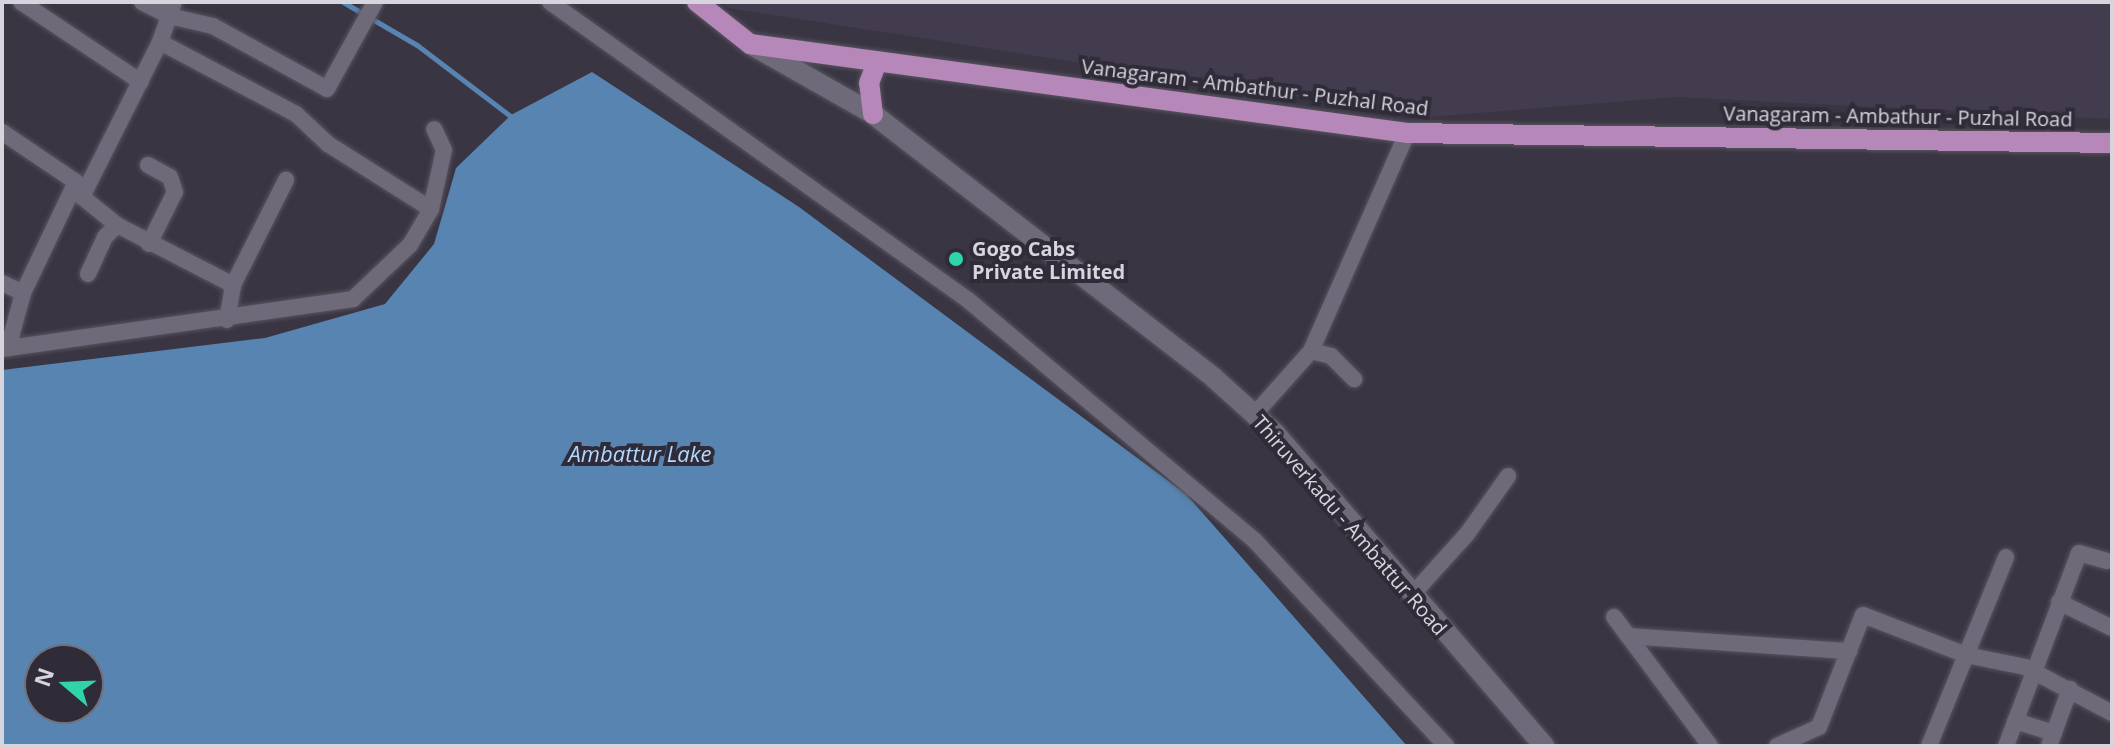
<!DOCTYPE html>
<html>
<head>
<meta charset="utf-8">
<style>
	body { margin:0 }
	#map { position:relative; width:2114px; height:748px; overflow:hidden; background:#3a3542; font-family:"Open Sans",sans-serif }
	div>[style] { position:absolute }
	.built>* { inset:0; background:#433c4f }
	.water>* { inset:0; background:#5784b0 }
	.stream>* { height:5px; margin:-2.5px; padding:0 2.5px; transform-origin:2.5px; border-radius:2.5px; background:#5784b0 }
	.roads { filter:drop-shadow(0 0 2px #57545f) drop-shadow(0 0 2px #57545f) }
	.minor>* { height:16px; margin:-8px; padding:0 8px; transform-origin:8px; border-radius:8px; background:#6f6a79 }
	.secondary>* { height:20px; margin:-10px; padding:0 10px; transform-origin:10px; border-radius:10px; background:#6f6a79 }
	.primary>* { height:20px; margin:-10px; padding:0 10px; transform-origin:10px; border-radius:10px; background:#b687b9 }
	.dots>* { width:22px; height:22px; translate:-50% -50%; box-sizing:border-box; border:4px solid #2f2b38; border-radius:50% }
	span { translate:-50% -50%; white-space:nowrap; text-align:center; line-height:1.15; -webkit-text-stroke:8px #2f2b38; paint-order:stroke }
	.street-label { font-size:20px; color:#d6d4dc }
	.poi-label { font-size:20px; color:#d6d4dc; font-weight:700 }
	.left { translate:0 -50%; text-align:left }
	.water-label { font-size:22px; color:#b0d7fe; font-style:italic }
	.frame { position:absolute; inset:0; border:4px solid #d6d4dc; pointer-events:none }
	.north { position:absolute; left:24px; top:644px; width:80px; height:80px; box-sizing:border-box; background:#2f2b38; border:2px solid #726f7a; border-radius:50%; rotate:289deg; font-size:22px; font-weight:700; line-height:32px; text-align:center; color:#d6d4dc }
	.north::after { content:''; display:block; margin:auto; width:28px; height:36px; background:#30d4aa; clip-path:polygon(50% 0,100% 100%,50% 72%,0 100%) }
</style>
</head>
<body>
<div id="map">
	<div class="built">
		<i style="clip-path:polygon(721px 2px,2112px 2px,2112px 119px,1677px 97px,1429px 117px,728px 8px)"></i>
	</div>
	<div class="water">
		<i style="clip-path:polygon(evenodd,592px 72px,799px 207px,1186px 494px,1407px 746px,2px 746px,2px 370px,265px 338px,385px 304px,434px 244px,456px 168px,511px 115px,592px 72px,40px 660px,88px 660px,88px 708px,40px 708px,40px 660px)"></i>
	</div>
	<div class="stream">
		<i style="left:343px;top:2px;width:86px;rotate:30.2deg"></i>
		<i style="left:417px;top:45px;width:122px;rotate:37.3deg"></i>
	</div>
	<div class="roads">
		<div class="minor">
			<i style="left:21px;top:2px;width:144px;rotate:33.7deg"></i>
			<i style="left:142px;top:2px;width:30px;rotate:27deg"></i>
			<i style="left:169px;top:16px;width:45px;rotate:12.8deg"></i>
			<i style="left:213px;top:26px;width:130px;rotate:28.9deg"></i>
			<i style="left:327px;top:89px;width:99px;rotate:-61.1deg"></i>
			<i style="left:550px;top:2px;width:513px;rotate:35.49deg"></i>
			<i style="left:968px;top:300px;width:376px;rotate:40deg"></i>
			<i style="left:1256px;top:542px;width:279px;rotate:47deg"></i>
			<i style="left:160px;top:42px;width:154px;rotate:27.9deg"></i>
			<i style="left:296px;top:114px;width:44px;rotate:43.2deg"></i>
			<i style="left:328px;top:144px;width:122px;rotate:32.3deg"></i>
			<i style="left:2px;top:132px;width:89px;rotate:34deg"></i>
			<i style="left:76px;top:182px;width:10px;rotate:66deg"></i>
			<i style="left:148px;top:165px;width:25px;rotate:29deg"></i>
			<i style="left:170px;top:177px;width:16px;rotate:72deg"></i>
			<i style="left:175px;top:192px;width:58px;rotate:116.6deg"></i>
			<i style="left:117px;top:225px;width:131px;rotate:27.3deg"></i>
			<i style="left:88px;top:274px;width:41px;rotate:-65.3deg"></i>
			<i style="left:105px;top:237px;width:17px;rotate:-45deg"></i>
			<i style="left:117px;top:225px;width:45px;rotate:-141.3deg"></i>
			<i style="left:82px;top:197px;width:174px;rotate:-63.3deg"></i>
			<i style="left:160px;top:42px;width:42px;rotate:-70.7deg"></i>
			<i style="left:2px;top:283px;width:23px;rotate:25deg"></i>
			<i style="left:227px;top:320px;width:36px;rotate:-80deg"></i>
			<i style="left:233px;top:285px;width:118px;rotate:-63.2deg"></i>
			<i style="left:8px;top:348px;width:57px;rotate:-74.7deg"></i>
			<i style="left:23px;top:293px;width:123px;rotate:-64.5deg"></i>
			<i style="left:2px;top:349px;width:355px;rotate:-8.1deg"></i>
			<i style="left:353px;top:299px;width:79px;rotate:-43.5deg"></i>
			<i style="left:410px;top:245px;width:42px;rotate:-59.7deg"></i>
			<i style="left:431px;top:209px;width:60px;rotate:-77.6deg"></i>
			<i style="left:444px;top:150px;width:23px;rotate:-115deg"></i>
			<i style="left:1311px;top:351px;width:238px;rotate:-66.2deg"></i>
			<i style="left:1254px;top:415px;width:86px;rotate:-48.3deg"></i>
			<i style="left:1311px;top:351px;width:21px;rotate:14deg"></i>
			<i style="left:1331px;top:356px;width:33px;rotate:45deg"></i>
			<i style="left:1412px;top:595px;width:82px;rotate:-48deg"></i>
			<i style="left:1467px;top:534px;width:71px;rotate:-54.7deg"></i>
			<i style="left:2059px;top:602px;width:59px;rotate:26.1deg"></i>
			<i style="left:1614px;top:617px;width:161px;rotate:53.3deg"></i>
			<i style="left:1628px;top:636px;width:222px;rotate:3.9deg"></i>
			<i style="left:2015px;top:721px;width:41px;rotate:17.1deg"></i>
			<i style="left:1777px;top:746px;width:46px;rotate:-24.3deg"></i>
			<i style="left:1819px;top:727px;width:120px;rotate:-68.6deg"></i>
			<i style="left:1863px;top:615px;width:110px;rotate:21.2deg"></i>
			<i style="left:1966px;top:655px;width:60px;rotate:11.5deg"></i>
			<i style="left:2025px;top:667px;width:98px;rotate:27.9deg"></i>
			<i style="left:1929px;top:746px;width:204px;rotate:-67.8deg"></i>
			<i style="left:2006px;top:746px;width:206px;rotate:-69.3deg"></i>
			<i style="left:2079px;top:553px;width:29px;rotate:16deg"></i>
			<i style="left:2049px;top:746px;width:61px;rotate:-69.8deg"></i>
		</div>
		<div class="secondary">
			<i style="left:750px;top:44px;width:142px;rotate:29.6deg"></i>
			<i style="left:873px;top:114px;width:431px;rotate:37.7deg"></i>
			<i style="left:1214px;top:378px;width:82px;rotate:42deg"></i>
			<i style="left:1275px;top:433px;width:413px;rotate:49.3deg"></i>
		</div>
		<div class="primary">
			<i style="left:697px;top:2px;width:68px;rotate:38.4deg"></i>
			<i style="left:750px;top:44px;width:663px;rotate:7.71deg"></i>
			<i style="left:1407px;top:133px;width:705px;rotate:0.81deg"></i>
			<i style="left:873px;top:114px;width:31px;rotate:-97deg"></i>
			<i style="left:869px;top:83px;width:22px;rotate:-69deg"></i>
		</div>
	</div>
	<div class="dots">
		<i style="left:956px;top:259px;background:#30d4aa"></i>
	</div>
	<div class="street-label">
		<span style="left:1255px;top:87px;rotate:7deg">Vanagaram - Ambathur - Puzhal Road</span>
		<span style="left:1898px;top:116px;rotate:1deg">Vanagaram - Ambathur - Puzhal Road</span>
		<span style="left:1350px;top:525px;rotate:49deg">Thiruverkadu - Ambattur Road</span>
	</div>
	<div class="poi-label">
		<span class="left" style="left:972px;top:260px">Gogo Cabs<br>Private Limited</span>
	</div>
	<div class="water-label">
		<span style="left:640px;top:454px">Ambattur Lake</span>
	</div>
	<div class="frame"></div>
	<div class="north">N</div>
</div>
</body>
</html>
